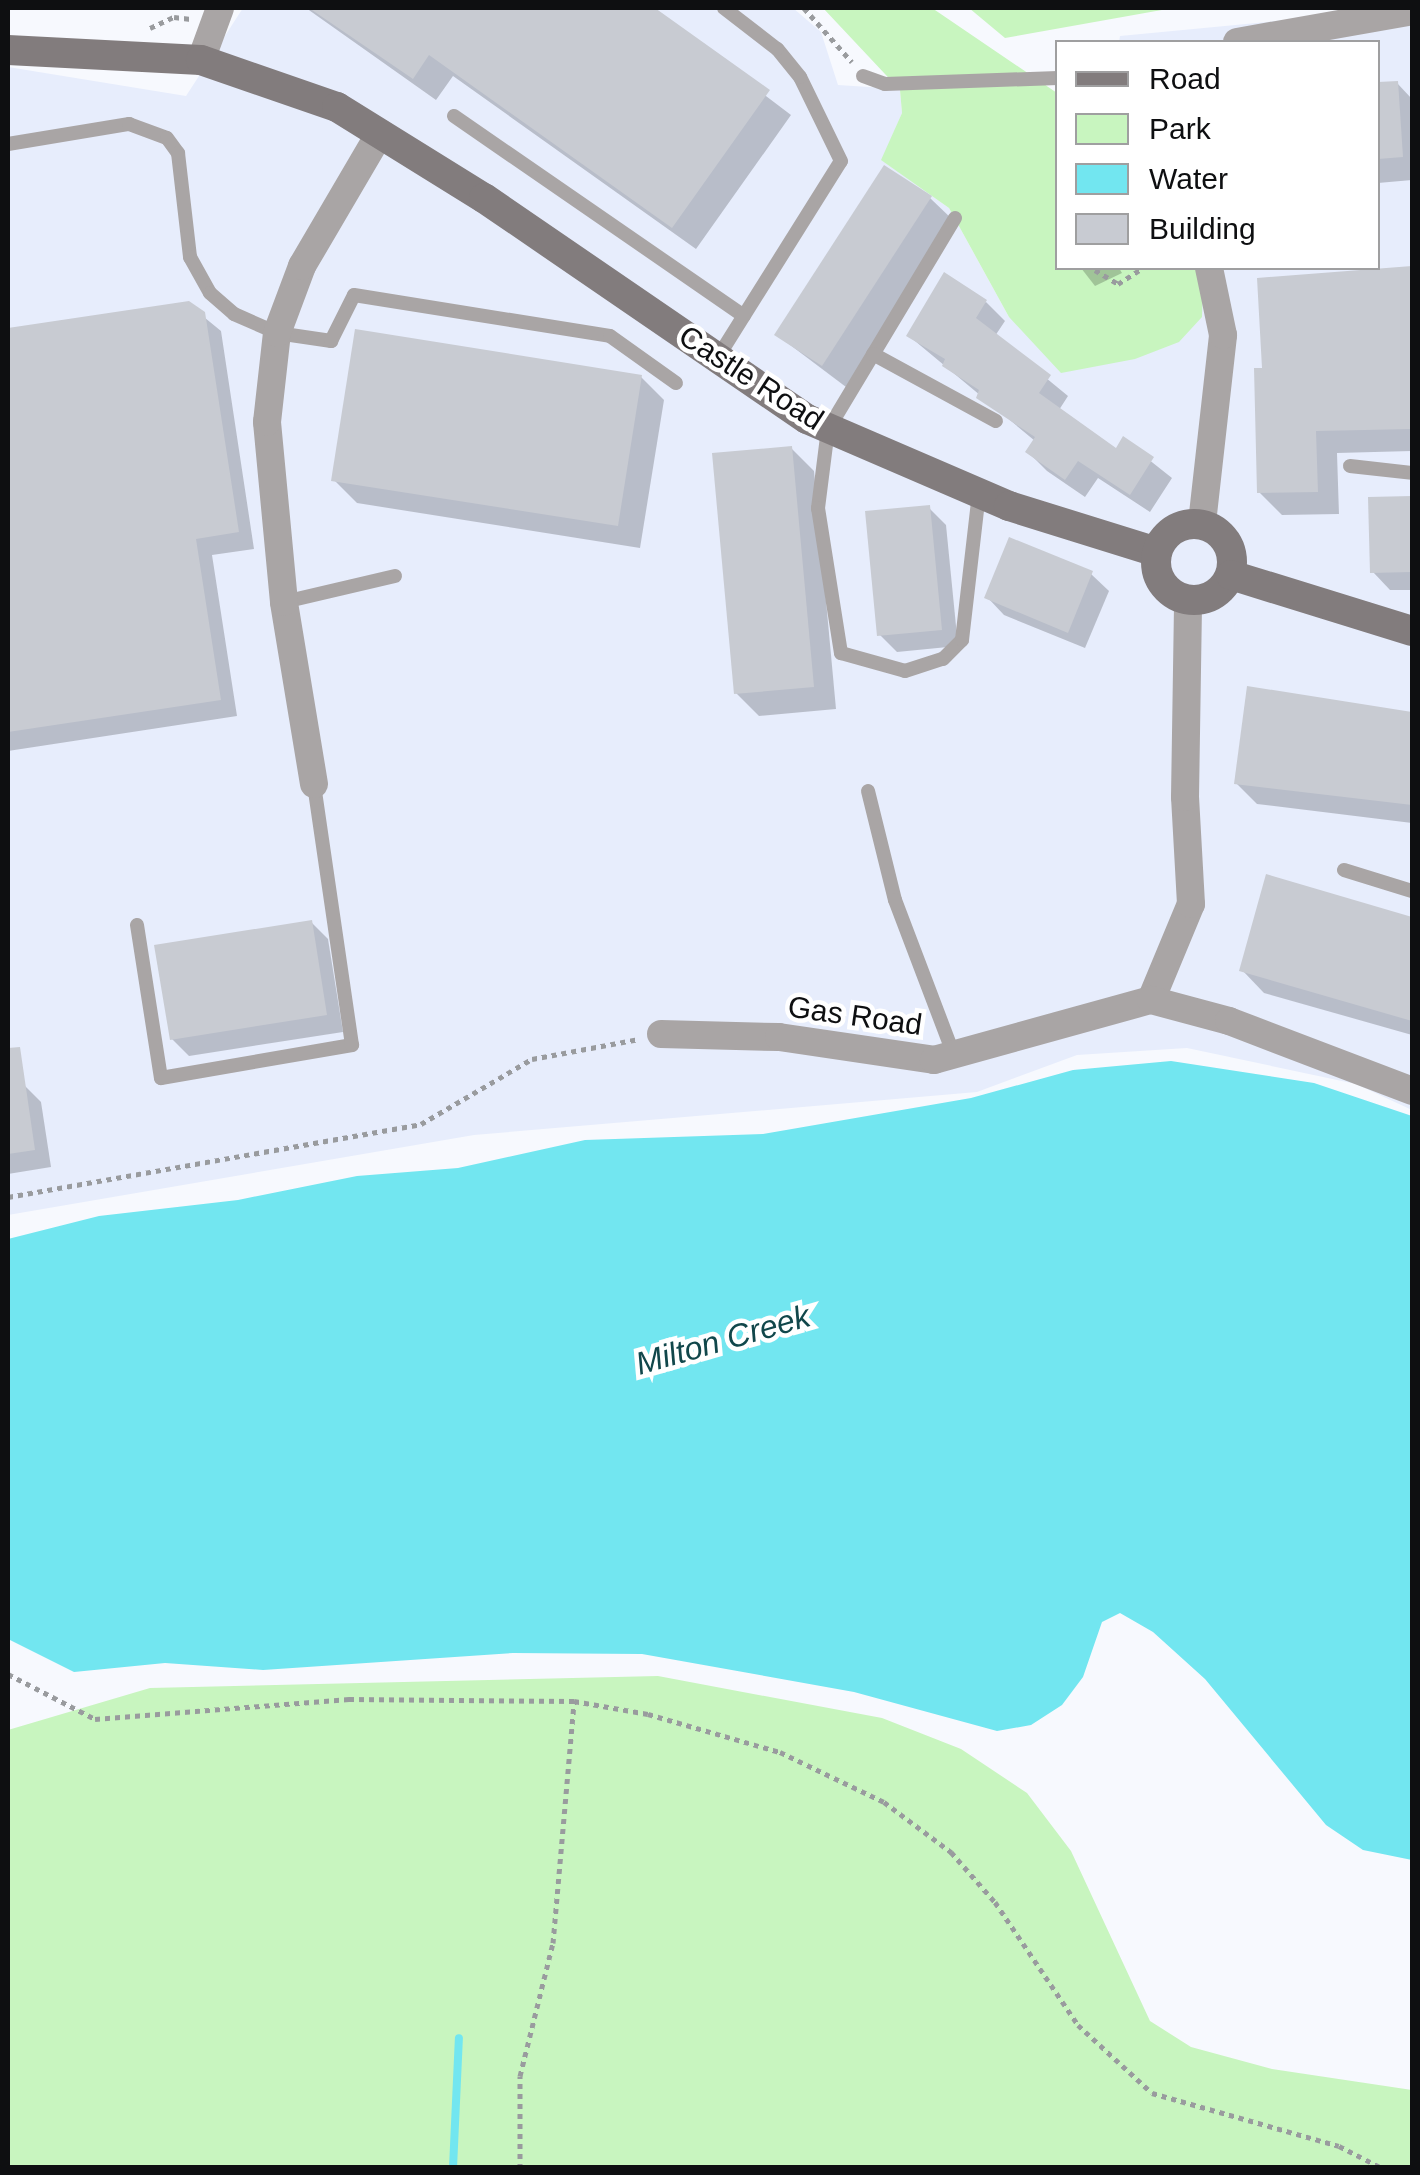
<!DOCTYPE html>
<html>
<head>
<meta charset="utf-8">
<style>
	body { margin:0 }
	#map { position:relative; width:1420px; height:2175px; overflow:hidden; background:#f7f9fe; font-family:Helvetica,sans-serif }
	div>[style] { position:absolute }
	.built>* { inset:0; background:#e7edfc }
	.green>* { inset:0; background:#c8f5bf }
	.water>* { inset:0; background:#72e6f0 }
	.shadow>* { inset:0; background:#0003 }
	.stream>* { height:8px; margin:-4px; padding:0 4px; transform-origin:4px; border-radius:4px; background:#72e6f0 }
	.building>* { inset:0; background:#c8cbd2 }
	.path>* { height:5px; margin-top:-2.5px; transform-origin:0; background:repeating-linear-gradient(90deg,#999b9e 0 5px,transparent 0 10px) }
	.service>* { height:14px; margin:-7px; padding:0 7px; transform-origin:7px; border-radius:7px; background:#a9a5a5 }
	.minor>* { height:28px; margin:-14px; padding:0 14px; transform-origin:14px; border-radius:14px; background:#a9a5a5 }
	.secondary>* { height:30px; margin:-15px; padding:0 15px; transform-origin:15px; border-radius:15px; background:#827c7d }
	.secondary>.ring { margin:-15px; padding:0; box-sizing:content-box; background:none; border:30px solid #827c7d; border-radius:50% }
	span { translate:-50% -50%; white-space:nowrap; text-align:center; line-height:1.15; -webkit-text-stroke:9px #fff; paint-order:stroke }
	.street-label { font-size:30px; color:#0e0f11 }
	.water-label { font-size:32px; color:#11474b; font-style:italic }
	.frame { position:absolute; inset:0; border:10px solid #0e0f11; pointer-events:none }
	.legend { position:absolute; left:1055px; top:40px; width:325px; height:230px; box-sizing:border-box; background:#fff; border:2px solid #9f9fa0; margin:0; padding:12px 18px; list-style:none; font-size:30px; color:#0e0f11 }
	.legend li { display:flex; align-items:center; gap:20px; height:50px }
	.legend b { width:50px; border:2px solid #9f9fa0 }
</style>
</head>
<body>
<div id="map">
	<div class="built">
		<i style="clip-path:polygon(243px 8px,793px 8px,821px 32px,838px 85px,900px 89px,902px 113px,882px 160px,949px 208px,1009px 317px,1203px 281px,1195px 268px,1378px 268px,1378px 42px,1119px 42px,1120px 36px,1412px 8px,1412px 1110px,1356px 1084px,1187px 1048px,1077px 1055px,977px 1092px,474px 1135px,8px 1215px,8px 67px,186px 96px)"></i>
	</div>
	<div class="green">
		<i style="clip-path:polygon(823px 8px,932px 8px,1057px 93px,1058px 268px,1195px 268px,1203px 281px,1202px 317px,1179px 342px,1135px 359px,1061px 373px,1009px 317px,949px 208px,881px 160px,902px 113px,900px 90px)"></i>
		<i style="clip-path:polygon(969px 8px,1173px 8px,1005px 38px)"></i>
		<i style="clip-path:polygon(658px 1676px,882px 1718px,961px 1749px,1027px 1793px,1071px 1851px,1150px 2021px,1191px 2047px,1272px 2069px,1412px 2090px,1412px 2167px,8px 2167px,8px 1730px,150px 1688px)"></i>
	</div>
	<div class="water">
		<i style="clip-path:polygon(1171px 1061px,1314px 1083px,1412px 1116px,1412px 1860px,1363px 1850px,1326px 1825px,1205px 1679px,1153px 1632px,1120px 1613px,1102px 1622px,1083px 1677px,1062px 1705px,1031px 1725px,997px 1731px,854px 1692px,642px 1654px,513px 1653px,263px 1670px,165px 1663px,74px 1672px,8px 1639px,8px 1239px,99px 1216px,238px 1200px,357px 1176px,458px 1168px,585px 1140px,763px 1134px,971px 1098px,1073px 1070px)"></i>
	</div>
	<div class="shadow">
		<i style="clip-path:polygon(306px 8px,468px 8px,495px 26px,508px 8px,650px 8px,791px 115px,696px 249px,453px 76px,436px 100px)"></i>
		<i style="clip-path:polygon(1397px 83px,1412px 99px,1412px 180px,1378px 183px,1378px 85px)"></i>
		<i style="clip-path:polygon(930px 198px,953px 220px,846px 387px,777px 335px)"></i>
		<i style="clip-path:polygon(1081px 268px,1119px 268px,1122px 273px,1095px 286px)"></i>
		<i style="clip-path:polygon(1412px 269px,1412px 451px,1337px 453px,1339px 514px,1282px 515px,1259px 492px,1265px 371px,1259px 280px)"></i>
		<i style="clip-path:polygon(986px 302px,1005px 321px,995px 336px,1068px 396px,1059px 410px,1116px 451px,1124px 440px,1172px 478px,1150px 512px,1098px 478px,1085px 497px,1047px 471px,1028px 452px,1035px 441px,909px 336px)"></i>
		<i style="clip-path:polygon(188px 304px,221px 331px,254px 549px,212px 555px,237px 716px,8px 751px,8px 330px)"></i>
		<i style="clip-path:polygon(641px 377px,664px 400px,640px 548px,357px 503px,334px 480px)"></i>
		<i style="clip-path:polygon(791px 448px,814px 471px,836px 709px,759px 716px,736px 693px)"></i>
		<i style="clip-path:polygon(1412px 498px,1412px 590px,1390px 590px,1373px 572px,1371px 499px)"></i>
		<i style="clip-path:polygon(929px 508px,946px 525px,958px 646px,897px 652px,880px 635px)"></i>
		<i style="clip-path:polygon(1091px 574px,1109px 591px,1085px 648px,1004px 615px,987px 597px)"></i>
		<i style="clip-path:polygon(1249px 689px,1412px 713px,1412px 823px,1257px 804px,1236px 783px)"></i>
		<i style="clip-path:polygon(1268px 877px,1412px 919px,1412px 1035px,1264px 993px,1242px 970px)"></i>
		<i style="clip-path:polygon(311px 922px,328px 939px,343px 1032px,189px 1056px,172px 1039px)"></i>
		<i style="clip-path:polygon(24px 1085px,41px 1102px,51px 1167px,8px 1174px,8px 1087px)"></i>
	</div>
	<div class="stream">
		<i style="left:453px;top:2168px;width:130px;rotate:-87.4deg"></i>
	</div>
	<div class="building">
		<i style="clip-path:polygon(309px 8px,655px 8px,770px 90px,672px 228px,429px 55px,413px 79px)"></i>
		<i style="clip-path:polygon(1398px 81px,1403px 157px,1378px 159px,1378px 82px)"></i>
		<i style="clip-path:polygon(884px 165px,932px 196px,822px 366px,774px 335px)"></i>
		<i style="clip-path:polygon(1412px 266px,1412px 429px,1316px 431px,1318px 492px,1257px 493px,1254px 368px,1262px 368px,1257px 278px)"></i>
		<i style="clip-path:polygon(944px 272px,987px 300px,976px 318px,1051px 375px,1039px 393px,1116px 448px,1123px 436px,1154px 457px,1130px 495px,1078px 461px,1065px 480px,1025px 452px,1035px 437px,976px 398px,979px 390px,942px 366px,945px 359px,906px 336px)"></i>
		<i style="clip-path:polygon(189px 301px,205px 312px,239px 532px,196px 539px,221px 700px,8px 732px,8px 328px)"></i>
		<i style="clip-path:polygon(355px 329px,642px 375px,618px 526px,331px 481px)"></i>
		<i style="clip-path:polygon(792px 446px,814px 687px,734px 694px,712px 453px)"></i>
		<i style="clip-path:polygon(1412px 496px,1412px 572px,1370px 573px,1368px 497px)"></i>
		<i style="clip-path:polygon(930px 505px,942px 630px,877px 636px,865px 511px)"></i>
		<i style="clip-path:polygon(1009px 537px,1093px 571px,1068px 633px,984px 598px)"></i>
		<i style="clip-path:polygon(1247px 686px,1412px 712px,1412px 805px,1234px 784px)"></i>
		<i style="clip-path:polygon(1266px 874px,1412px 917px,1412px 1021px,1239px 971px)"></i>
		<i style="clip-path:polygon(312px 920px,327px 1015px,170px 1040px,154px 945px)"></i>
		<i style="clip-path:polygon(20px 1047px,35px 1150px,8px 1154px,8px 1048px)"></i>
	</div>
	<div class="path">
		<i style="left:804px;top:8px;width:72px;rotate:48.4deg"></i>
		<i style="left:150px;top:28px;width:26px;rotate:-25deg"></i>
		<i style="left:174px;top:17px;width:17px;rotate:7deg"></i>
		<i style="left:1095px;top:270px;width:27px;rotate:31deg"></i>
		<i style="left:1118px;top:284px;width:30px;rotate:-33deg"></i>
		<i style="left:8px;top:1197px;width:419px;rotate:-10deg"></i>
		<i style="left:421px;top:1124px;width:129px;rotate:-30.4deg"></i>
		<i style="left:532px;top:1059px;width:109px;rotate:-10.6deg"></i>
		<i style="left:8px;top:1674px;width:98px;rotate:27.3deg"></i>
		<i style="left:95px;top:1719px;width:255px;rotate:-4.5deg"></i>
		<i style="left:349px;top:1699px;width:225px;rotate:0.5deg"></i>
		<i style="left:574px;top:1701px;width:75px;rotate:10deg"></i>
		<i style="left:648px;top:1714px;width:137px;rotate:16.1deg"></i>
		<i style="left:780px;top:1752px;width:115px;rotate:25.7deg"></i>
		<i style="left:884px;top:1802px;width:84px;rotate:36.7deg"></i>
		<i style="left:951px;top:1852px;width:67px;rotate:48.7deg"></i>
		<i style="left:995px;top:1902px;width:148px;rotate:56deg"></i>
		<i style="left:1078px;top:2025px;width:100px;rotate:42.6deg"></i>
		<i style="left:1152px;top:2093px;width:194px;rotate:15.8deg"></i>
		<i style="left:1339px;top:2146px;width:48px;rotate:27.1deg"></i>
		<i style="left:520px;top:2168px;width:92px;rotate:-90deg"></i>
		<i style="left:520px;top:2076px;width:137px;rotate:-76.1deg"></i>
		<i style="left:553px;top:1943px;width:243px;rotate:-85deg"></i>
	</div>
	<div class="service">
		<i style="left:863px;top:76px;width:23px;rotate:20deg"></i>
		<i style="left:885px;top:84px;width:173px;rotate:-2deg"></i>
		<i style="left:454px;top:116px;width:352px;rotate:34.6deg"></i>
		<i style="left:8px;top:144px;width:123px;rotate:-9.4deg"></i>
		<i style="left:129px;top:124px;width:40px;rotate:20.2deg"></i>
		<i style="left:167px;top:138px;width:19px;rotate:54deg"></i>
		<i style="left:178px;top:153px;width:105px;rotate:83.4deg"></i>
		<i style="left:190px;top:257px;width:41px;rotate:60.9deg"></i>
		<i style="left:210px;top:293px;width:32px;rotate:41deg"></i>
		<i style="left:234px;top:314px;width:47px;rotate:23.8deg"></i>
		<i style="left:277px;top:333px;width:55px;rotate:8.4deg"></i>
		<i style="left:331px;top:341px;width:51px;rotate:-63.4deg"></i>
		<i style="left:354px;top:295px;width:259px;rotate:9.1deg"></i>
		<i style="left:610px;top:336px;width:81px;rotate:35.5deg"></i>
		<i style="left:955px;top:218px;width:246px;rotate:121deg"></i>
		<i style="left:828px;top:429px;width:80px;rotate:97.2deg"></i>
		<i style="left:818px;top:508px;width:147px;rotate:81deg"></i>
		<i style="left:841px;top:653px;width:66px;rotate:15.7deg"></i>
		<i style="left:905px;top:671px;width:40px;rotate:-18deg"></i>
		<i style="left:943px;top:659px;width:27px;rotate:-45deg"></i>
		<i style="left:962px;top:640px;width:147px;rotate:-83.4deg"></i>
		<i style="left:873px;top:354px;width:140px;rotate:28.6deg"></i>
		<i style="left:718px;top:357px;width:231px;rotate:-57.9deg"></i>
		<i style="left:841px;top:161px;width:93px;rotate:-116deg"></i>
		<i style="left:800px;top:77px;width:36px;rotate:-129deg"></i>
		<i style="left:777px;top:49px;width:67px;rotate:-142.3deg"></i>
		<i style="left:1350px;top:466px;width:62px;rotate:6.4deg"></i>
		<i style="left:284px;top:602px;width:114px;rotate:-13.2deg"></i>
		<i style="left:868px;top:791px;width:112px;rotate:76.1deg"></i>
		<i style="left:895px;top:900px;width:166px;rotate:69.2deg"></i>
		<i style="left:1344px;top:870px;width:71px;rotate:17.2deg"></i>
		<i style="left:137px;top:925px;width:155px;rotate:81.1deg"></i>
		<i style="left:161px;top:1078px;width:194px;rotate:-9.8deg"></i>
		<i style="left:352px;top:1045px;width:264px;rotate:-98.3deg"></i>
	</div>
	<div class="minor">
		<i style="left:1237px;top:42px;width:178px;rotate:-10deg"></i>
		<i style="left:201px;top:60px;width:55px;rotate:-69.9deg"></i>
		<i style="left:1202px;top:523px;width:189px;rotate:-83.6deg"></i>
		<i style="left:1223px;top:335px;width:68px;rotate:-101.8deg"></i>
		<i style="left:314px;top:784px;width:184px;rotate:-99.4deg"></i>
		<i style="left:284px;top:602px;width:181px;rotate:-95.4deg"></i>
		<i style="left:267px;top:422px;width:90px;rotate:-83.6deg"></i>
		<i style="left:277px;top:333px;width:72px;rotate:-69.5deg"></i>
		<i style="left:302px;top:266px;width:154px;rotate:-59.6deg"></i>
		<i style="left:1151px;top:1000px;width:104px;rotate:-67.4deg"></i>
		<i style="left:1191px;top:904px;width:107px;rotate:-93.2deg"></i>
		<i style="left:1185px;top:797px;width:197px;rotate:-89.1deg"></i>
		<i style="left:661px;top:1034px;width:118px;rotate:1.5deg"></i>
		<i style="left:779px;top:1037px;width:157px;rotate:8.4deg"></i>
		<i style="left:934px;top:1060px;width:225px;rotate:-15.5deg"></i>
		<i style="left:1151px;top:1000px;width:81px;rotate:15.1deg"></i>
		<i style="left:1229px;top:1021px;width:196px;rotate:20.9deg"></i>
	</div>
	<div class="secondary">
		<i style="left:8px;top:50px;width:193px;rotate:3deg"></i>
		<i style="left:201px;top:60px;width:144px;rotate:19.1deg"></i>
		<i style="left:337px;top:107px;width:173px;rotate:31.8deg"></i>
		<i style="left:484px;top:198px;width:391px;rotate:34.4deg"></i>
		<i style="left:807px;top:419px;width:220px;rotate:23.3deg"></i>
		<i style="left:1009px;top:506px;width:155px;rotate:17.3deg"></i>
		<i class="ring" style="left:1156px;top:524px;width:46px;height:46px"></i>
		<i style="left:1231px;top:575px;width:189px;rotate:17.2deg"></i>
	</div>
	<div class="street-label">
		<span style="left:751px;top:378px;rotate:33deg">Castle Road</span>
		<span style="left:855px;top:1016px;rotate:8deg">Gas Road</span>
	</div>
	<div class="water-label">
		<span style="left:723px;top:1340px;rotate:-16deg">Milton Creek</span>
	</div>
	<div class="frame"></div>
	<ul class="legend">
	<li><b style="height:12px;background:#827c7d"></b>Road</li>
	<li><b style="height:28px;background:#c8f5bf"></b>Park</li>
	<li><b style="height:28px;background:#72e6f0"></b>Water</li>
	<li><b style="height:28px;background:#c8cbd2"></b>Building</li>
	</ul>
</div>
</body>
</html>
